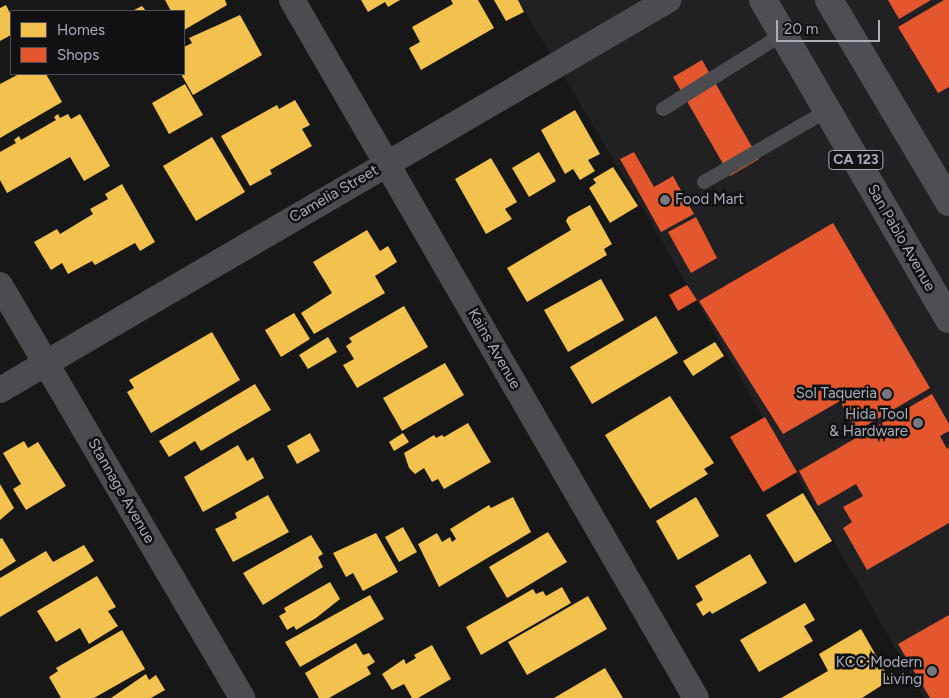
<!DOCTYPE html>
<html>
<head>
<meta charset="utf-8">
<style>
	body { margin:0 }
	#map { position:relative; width:949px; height:698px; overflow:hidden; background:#171717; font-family:Figtree,sans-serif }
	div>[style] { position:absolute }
	.built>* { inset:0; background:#212123 }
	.homes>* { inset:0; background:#f2c14e }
	.shops>* { inset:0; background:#e4572e }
	.service>* { height:14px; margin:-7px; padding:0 7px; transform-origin:7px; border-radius:7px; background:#4b4c50 }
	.minor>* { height:26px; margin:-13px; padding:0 13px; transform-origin:13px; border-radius:13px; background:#4b4c50 }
	.primary>* { height:28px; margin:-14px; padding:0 14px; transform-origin:14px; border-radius:14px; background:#4d4f52 }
	.dots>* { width:14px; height:14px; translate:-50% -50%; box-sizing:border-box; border:2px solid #111113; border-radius:50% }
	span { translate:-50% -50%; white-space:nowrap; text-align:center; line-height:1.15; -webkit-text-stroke:5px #111113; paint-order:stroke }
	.shield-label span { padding:1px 4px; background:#111113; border:1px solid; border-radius:4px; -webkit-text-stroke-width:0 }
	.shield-label { font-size:14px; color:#a8adb8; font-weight:700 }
	.street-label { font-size:15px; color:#a8adb8 }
	.poi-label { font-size:15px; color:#a8adb8 }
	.left { translate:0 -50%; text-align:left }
	.right { translate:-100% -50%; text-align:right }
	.legend { position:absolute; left:10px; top:10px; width:175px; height:65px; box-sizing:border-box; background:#111113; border:1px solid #4d4f55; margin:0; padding:6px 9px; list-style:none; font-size:15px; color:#a8adb8 }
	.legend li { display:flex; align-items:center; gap:10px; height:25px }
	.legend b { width:25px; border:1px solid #4d4f55 }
	.scale { position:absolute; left:776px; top:20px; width:104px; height:22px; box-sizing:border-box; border:2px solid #a8adb8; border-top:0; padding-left:6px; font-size:15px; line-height:18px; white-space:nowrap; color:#a8adb8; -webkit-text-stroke:4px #111113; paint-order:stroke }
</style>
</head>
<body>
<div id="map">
	<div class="built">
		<i style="clip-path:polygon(518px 0,949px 0,949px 698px,924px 698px,659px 236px)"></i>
	</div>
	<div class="homes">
		<i style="clip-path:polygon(165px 0,225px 0,227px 5px,184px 30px,184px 11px,171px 11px)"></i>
		<i style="clip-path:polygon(361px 0,400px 0,388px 7px,385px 2px,368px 12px)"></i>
		<i style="clip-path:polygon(451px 0,478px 0,494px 28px,421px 70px,409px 48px,420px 42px,412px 27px,453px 4px)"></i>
		<i style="clip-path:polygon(494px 0,518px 0,524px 12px,506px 21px)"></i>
		<i style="clip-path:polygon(6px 5px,11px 15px,11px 35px,0 41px,0 8px)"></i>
		<i style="clip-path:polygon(142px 6px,146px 11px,132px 11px)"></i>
		<i style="clip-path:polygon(240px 15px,262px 55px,193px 95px,181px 74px,184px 74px,184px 47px,192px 43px,189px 38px)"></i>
		<i style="clip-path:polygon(19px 74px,46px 74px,62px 102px,0 138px,0 84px)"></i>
		<i style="clip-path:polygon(185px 84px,203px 115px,169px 134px,152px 103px)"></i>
		<i style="clip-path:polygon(295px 100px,310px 125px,302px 129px,312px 146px,270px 170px,272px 174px,250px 186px,221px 136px,277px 105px,279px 109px)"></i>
		<i style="clip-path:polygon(575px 110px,600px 154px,588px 160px,595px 171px,580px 180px,573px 169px,565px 174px,541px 130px)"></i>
		<i style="clip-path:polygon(58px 114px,60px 118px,68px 114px,71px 119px,80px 114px,110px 166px,84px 181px,70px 157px,7px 193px,0 180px,0 152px,16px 143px,14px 140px,19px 136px,21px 140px,56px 120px,54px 117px)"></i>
		<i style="clip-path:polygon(212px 137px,245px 192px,196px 221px,163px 166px)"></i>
		<i style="clip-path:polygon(539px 152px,556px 181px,529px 197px,512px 168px)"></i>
		<i style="clip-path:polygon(491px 158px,517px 202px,505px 209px,512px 219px,486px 234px,455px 179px)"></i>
		<i style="clip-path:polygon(613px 167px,638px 206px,610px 223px,589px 188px,596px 183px,593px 179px)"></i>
		<i style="clip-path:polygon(122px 184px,155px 242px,140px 251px,135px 243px,95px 265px,92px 261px,68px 274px,62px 263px,51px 270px,34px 242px,57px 229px,60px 234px,93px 214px,90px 209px,108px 199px,105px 194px)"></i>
		<i style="clip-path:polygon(590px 205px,612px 244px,604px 249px,607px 255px,527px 302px,507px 268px,571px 230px,566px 221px,568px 217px)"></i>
		<i style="clip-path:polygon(367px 230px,380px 251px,388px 246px,397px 262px,375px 276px,385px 293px,314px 334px,301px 313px,332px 293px,313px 262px)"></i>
		<i style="clip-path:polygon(601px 279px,624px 320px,568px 352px,544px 310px)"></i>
		<i style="clip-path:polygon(404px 306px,428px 347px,357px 388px,343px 365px,354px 359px,346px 346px,352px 342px,349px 338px)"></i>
		<i style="clip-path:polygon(294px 313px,310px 339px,281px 357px,265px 330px)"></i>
		<i style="clip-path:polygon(656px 316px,678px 353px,592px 404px,570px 367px)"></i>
		<i style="clip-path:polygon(212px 332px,240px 380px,151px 433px,127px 392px,134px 388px,129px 380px)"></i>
		<i style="clip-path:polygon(328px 337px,337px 352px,308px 369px,299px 355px)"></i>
		<i style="clip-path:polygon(715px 342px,724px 356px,693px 376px,683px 361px)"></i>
		<i style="clip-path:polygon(445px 363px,464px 395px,402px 431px,383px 398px)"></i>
		<i style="clip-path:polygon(255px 384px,271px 410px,201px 451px,195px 441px,169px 457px,159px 441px)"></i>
		<i style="clip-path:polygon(670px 396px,714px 463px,704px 469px,708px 474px,650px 509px,605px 435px)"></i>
		<i style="clip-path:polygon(468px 423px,491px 462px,444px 489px,438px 479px,432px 482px,424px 468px,415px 474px,409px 468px,404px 453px,434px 435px,436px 438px,442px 435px,444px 437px)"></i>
		<i style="clip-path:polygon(310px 433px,320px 451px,297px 464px,287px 446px)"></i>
		<i style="clip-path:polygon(403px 433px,409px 442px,394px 451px,389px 442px)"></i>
		<i style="clip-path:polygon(24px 441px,28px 448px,38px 442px,66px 486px,26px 510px,13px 489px,21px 484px,3px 453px)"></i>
		<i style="clip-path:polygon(238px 445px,247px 461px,253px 457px,264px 478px,203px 512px,184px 477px)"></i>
		<i style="clip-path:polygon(0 484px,14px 508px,0 520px)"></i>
		<i style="clip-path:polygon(803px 493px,832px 541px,795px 563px,766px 515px)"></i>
		<i style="clip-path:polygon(268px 495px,289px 532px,233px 562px,215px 529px,237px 518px,235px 513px)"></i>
		<i style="clip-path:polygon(513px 497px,531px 532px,439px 587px,418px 544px,437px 533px,442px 542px,450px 537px,452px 542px,456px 539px,450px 529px,489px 505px,491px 508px)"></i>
		<i style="clip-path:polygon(696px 497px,719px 536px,678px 560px,656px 521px)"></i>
		<i style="clip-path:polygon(403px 527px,417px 552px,399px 562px,385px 537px)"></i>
		<i style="clip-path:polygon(548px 532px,567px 562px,507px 598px,489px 567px)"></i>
		<i style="clip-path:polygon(376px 533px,398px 572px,363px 591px,353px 573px,346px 577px,333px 553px)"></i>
		<i style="clip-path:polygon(311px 535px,323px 554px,318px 557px,323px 567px,263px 605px,243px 573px)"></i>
		<i style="clip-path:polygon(2px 538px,16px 561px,0 571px,0 539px)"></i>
		<i style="clip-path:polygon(84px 545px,94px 561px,0 617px,0 578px,46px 551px,53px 562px)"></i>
		<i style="clip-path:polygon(750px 554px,767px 583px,712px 614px,710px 611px,703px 616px,696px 604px,703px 600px,695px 586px)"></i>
		<i style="clip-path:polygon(97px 576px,116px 607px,108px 611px,118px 626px,89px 644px,80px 628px,56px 642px,37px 611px)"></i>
		<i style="clip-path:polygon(330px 582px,340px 599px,316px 618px,296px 630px,294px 626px,287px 630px,279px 616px,286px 612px,284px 608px)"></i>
		<i style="clip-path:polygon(562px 587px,571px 603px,481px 655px,466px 627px,533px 589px,536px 594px,543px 591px,546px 596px)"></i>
		<i style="clip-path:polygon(370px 595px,384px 619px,300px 667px,285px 642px)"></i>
		<i style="clip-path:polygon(588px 596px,607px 629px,527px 675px,508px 642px)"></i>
		<i style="clip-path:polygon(805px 603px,815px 620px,804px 626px,813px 641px,759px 672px,740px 640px)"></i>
		<i style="clip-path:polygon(861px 629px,890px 680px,862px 698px,781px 698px,828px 671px,819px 654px)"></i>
		<i style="clip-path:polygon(122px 630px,145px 669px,94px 698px,61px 698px,49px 677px,58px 671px,56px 668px)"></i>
		<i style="clip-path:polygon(356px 643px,363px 655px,369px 653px,375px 662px,367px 667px,371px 674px,329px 698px,319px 698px,305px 673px)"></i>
		<i style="clip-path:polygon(432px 645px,451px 679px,418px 698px,412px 698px,404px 684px,392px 690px,382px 674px,404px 659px,406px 664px,416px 658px,414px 655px)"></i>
		<i style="clip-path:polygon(605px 668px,623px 698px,554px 698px)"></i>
		<i style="clip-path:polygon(146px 674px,149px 680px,156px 675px,165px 690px,151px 698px,111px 698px)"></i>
	</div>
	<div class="shops">
		<i style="clip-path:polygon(888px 0,931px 0,899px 19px)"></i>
		<i style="clip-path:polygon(944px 0,949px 0,949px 87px,938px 93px,898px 27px)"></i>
		<i style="clip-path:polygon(702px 60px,759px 159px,730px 176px,673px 77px)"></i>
		<i style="clip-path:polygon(634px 152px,654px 187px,673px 176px,694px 214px,661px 232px,620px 159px)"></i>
		<i style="clip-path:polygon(696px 217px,717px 258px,691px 273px,668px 232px)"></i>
		<i style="clip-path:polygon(833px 223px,930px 388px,857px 431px,840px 401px,783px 434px,699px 301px)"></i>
		<i style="clip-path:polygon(687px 285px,697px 300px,678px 311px,669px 295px)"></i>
		<i style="clip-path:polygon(932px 394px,949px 424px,949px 431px,940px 436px,947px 449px,949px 447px,949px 523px,867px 570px,843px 528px,852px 522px,843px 507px,863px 496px,856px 484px,818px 506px,799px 471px)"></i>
		<i style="clip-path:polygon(765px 417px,797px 472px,763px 492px,730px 437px)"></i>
		<i style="clip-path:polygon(949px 615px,949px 698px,930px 698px,898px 644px)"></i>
	</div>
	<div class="service">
		<i style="left:663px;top:109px;width:142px;rotate:-32deg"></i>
		<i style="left:704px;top:182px;width:143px;rotate:-30.1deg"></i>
	</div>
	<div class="minor">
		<i style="left:292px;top:0;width:806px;rotate:59.94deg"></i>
		<i style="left:0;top:285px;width:479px;rotate:59.6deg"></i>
		<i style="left:0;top:390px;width:774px;rotate:-30.28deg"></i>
	</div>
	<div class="primary">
		<i style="left:763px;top:0;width:369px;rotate:59.8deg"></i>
		<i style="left:829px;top:0;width:235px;rotate:59.3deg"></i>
	</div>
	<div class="dots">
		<i style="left:665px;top:200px;background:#757880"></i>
		<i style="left:887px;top:394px;background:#757880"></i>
		<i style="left:918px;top:423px;background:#757880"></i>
		<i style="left:932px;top:671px;background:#757880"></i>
	</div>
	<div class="shield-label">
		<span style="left:856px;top:160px">CA 123</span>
	</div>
	<div class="street-label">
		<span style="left:334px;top:194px;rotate:-30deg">Camelia Street</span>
		<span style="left:901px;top:238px;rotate:60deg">San Pablo Avenue</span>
		<span style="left:494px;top:349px;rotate:60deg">Kains Avenue</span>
		<span style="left:121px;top:491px;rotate:60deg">Stannage Avenue</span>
	</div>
	<div class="poi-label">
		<span class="left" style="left:675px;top:200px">Food Mart</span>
		<span class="right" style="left:877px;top:394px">Sol Taqueria</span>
		<span class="right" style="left:908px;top:423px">Hida Tool<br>&amp; Hardware</span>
		<span class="right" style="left:922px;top:671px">KCC Modern<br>Living</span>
	</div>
	<ul class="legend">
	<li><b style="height:14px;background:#f2c14e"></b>Homes</li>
	<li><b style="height:14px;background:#e4572e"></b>Shops</li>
	</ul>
	<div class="scale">20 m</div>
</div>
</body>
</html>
